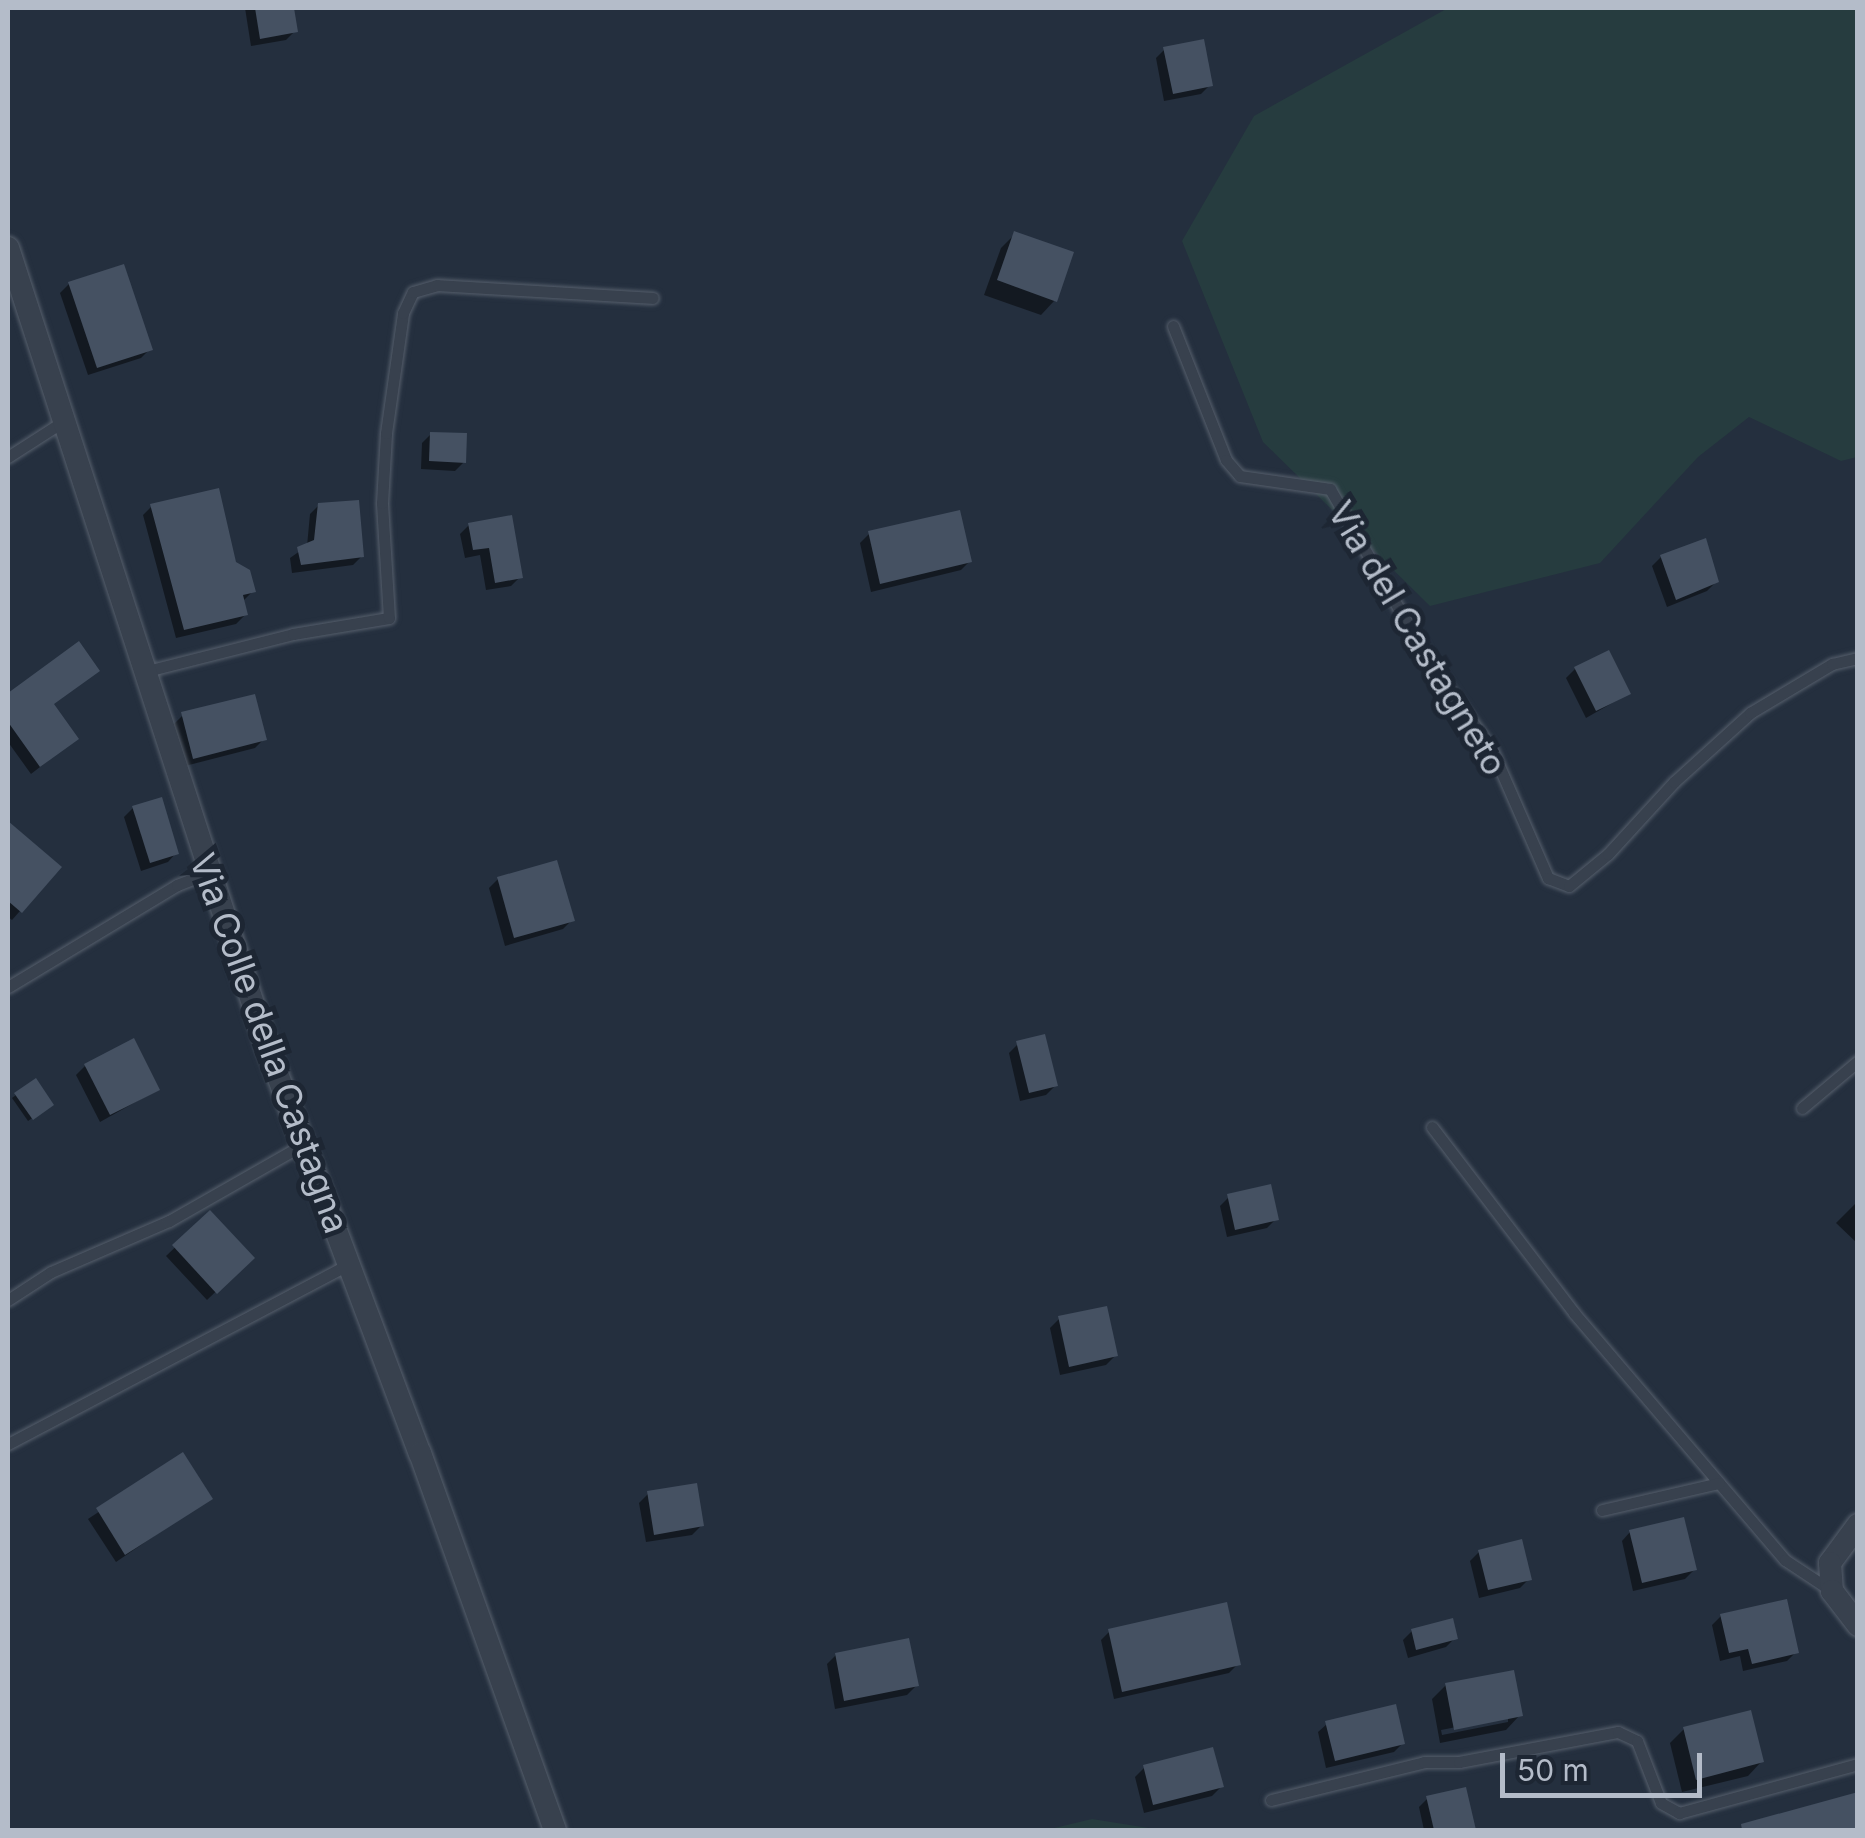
<!DOCTYPE html>
<html>
<head>
<meta charset="utf-8">
<style>
	body { margin:0 }
	#map { position:relative; width:1865px; height:1838px; overflow:hidden; background:#242f3e; font-family:Inter,sans-serif }
	div>[style] { position:absolute }
	.green>* { inset:0; background:#263c3f }
	.shadow>* { inset:0; background:#0007 }
	.building>* { inset:0; background:#455162 }
	.roads { filter:drop-shadow(0 0 2px #565f6c) drop-shadow(0 0 2px #565f6c) }
	.service>* { height:11px; margin:-5.5px; padding:0 5.5px; transform-origin:5.5px; border-radius:5.5px; background:#38414e }
	.minor>* { height:22px; margin:-11px; padding:0 11px; transform-origin:11px; border-radius:11px; background:#38414e }
	span { translate:-50% -50%; white-space:nowrap; text-align:center; line-height:1.15; -webkit-text-stroke:10px #1d2633; paint-order:stroke }
	.street-label { font-size:35px; color:#b4bcc9 }
	.frame { position:absolute; inset:0; border:10px solid #b4bcc9; pointer-events:none }
	.scale { position:absolute; left:1500px; top:1753px; width:202px; height:45px; box-sizing:border-box; border:5px solid #b4bcc9; border-top:0; padding-left:12px; font-size:30px; line-height:35px; white-space:nowrap; color:#b4bcc9; -webkit-text-stroke:8px #1d2633; paint-order:stroke }
</style>
</head>
<body>
<div id="map">
	<div class="green">
		<i style="clip-path:polygon(1448px 8px,1857px 8px,1857px 457px,1841px 461px,1749px 417px,1698px 457px,1600px 563px,1430px 606px,1263px 442px,1182px 241px,1254px 116px)"></i>
		<i style="clip-path:polygon(1092px 1819px,1161px 1830px,1046px 1830px)"></i>
	</div>
	<div class="shadow">
		<i style="clip-path:polygon(245px 8px,291px 8px,295px 31px,286px 40px,251px 46px)"></i>
		<i style="clip-path:polygon(1165px 49px,1210px 85px,1201px 94px,1164px 101px,1156px 58px)"></i>
		<i style="clip-path:polygon(1015px 234px,1055px 300px,1041px 315px,984px 295px,1001px 248px)"></i>
		<i style="clip-path:polygon(69px 284px,150px 349px,141px 358px,88px 375px,60px 293px)"></i>
		<i style="clip-path:polygon(431px 434px,464px 462px,455px 471px,421px 469px,422px 443px)"></i>
		<i style="clip-path:polygon(319px 505px,362px 556px,353px 565px,292px 573px,290px 558px,307px 546px,310px 514px)"></i>
		<i style="clip-path:polygon(152px 506px,234px 563px,253px 591px,244px 600px,245px 615px,236px 624px,176px 638px,143px 515px)"></i>
		<i style="clip-path:polygon(469px 525px,520px 577px,511px 586px,486px 590px,480px 555px,465px 558px,460px 534px)"></i>
		<i style="clip-path:polygon(869px 534px,970px 561px,961px 570px,871px 592px,860px 543px)"></i>
		<i style="clip-path:polygon(1661px 557px,1716px 582px,1707px 591px,1667px 607px,1652px 566px)"></i>
		<i style="clip-path:polygon(78px 645px,52px 705px,76px 739px,31px 774px,8px 742px,8px 696px)"></i>
		<i style="clip-path:polygon(1575px 669px,1628px 694px,1586px 718px,1566px 678px)"></i>
		<i style="clip-path:polygon(183px 715px,264px 739px,255px 748px,185px 766px,174px 724px)"></i>
		<i style="clip-path:polygon(133px 808px,176px 853px,168px 862px,141px 871px,124px 817px)"></i>
		<i style="clip-path:polygon(8px 824px,59px 867px,12px 920px,8px 917px)"></i>
		<i style="clip-path:polygon(498px 879px,572px 920px,563px 929px,505px 946px,489px 888px)"></i>
		<i style="clip-path:polygon(1018px 1044px,1055px 1086px,1046px 1095px,1020px 1101px,1009px 1053px)"></i>
		<i style="clip-path:polygon(85px 1066px,157px 1090px,100px 1122px,76px 1075px)"></i>
		<i style="clip-path:polygon(16px 1095px,47px 1108px,28px 1121px,12px 1098px)"></i>
		<i style="clip-path:polygon(1229px 1197px,1276px 1219px,1267px 1228px,1227px 1237px,1220px 1206px)"></i>
		<i style="clip-path:polygon(1858px 1201px,1858px 1244px,1836px 1223px)"></i>
		<i style="clip-path:polygon(210px 1214px,251px 1258px,207px 1300px,166px 1256px)"></i>
		<i style="clip-path:polygon(1059px 1319px,1115px 1356px,1106px 1365px,1060px 1375px,1050px 1328px)"></i>
		<i style="clip-path:polygon(183px 1456px,210px 1498px,116px 1562px,88px 1519px)"></i>
		<i style="clip-path:polygon(648px 1494px,701px 1526px,692px 1535px,646px 1542px,639px 1503px)"></i>
		<i style="clip-path:polygon(1630px 1532px,1694px 1570px,1685px 1579px,1633px 1591px,1622px 1541px)"></i>
		<i style="clip-path:polygon(1479px 1552px,1529px 1579px,1520px 1588px,1479px 1598px,1470px 1561px)"></i>
		<i style="clip-path:polygon(1721px 1616px,1796px 1652px,1787px 1661px,1743px 1671px,1740px 1656px,1720px 1661px,1712px 1625px)"></i>
		<i style="clip-path:polygon(1110px 1631px,1238px 1664px,1229px 1673px,1114px 1699px,1101px 1640px)"></i>
		<i style="clip-path:polygon(1412px 1631px,1455px 1638px,1446px 1647px,1408px 1658px,1403px 1640px)"></i>
		<i style="clip-path:polygon(836px 1655px,916px 1686px,907px 1695px,835px 1709px,827px 1664px)"></i>
		<i style="clip-path:polygon(evenodd,1446px 1685px,1520px 1715px,1506px 1730px,1440px 1743px,1432px 1699px,1446px 1685px,1508px 1717px,1508px 1722px,1442px 1735px,1441px 1730px,1508px 1717px)"></i>
		<i style="clip-path:polygon(1327px 1724px,1403px 1743px,1394px 1752px,1326px 1768px,1318px 1732px)"></i>
		<i style="clip-path:polygon(1684px 1729px,1762px 1761px,1748px 1776px,1682px 1792px,1670px 1743px)"></i>
		<i style="clip-path:polygon(1144px 1768px,1221px 1787px,1212px 1796px,1144px 1813px,1135px 1777px)"></i>
		<i style="clip-path:polygon(1465px 1790px,1473px 1830px,1424px 1830px,1419px 1807px,1428px 1798px)"></i>
		<i style="clip-path:polygon(1858px 1795px,1858px 1830px,1739px 1830px,1744px 1826px)"></i>
	</div>
	<div class="building">
		<i style="clip-path:polygon(255px 8px,294px 8px,298px 32px,260px 39px)"></i>
		<i style="clip-path:polygon(1204px 39px,1213px 86px,1173px 94px,1163px 47px)"></i>
		<i style="clip-path:polygon(1014px 231px,1074px 252px,1057px 302px,997px 280px)"></i>
		<i style="clip-path:polygon(124px 264px,153px 350px,97px 368px,68px 282px)"></i>
		<i style="clip-path:polygon(430px 432px,467px 433px,466px 463px,429px 461px)"></i>
		<i style="clip-path:polygon(219px 488px,236px 562px,250px 570px,256px 592px,243px 595px,248px 615px,184px 630px,150px 504px)"></i>
		<i style="clip-path:polygon(359px 500px,364px 557px,301px 565px,297px 547px,314px 540px,318px 503px)"></i>
		<i style="clip-path:polygon(960px 510px,972px 562px,880px 584px,868px 531px)"></i>
		<i style="clip-path:polygon(512px 515px,523px 578px,495px 583px,489px 548px,473px 550px,468px 523px)"></i>
		<i style="clip-path:polygon(1706px 538px,1719px 582px,1676px 600px,1660px 555px)"></i>
		<i style="clip-path:polygon(79px 641px,100px 671px,54px 704px,79px 739px,40px 767px,8px 722px,8px 693px)"></i>
		<i style="clip-path:polygon(1609px 650px,1631px 694px,1596px 711px,1574px 667px)"></i>
		<i style="clip-path:polygon(255px 694px,267px 740px,193px 759px,181px 712px)"></i>
		<i style="clip-path:polygon(162px 797px,179px 854px,150px 863px,132px 806px)"></i>
		<i style="clip-path:polygon(8px 821px,62px 867px,22px 913px,8px 901px)"></i>
		<i style="clip-path:polygon(557px 860px,575px 921px,514px 938px,497px 877px)"></i>
		<i style="clip-path:polygon(1045px 1034px,1058px 1086px,1029px 1093px,1016px 1041px)"></i>
		<i style="clip-path:polygon(134px 1038px,160px 1090px,110px 1115px,84px 1064px)"></i>
		<i style="clip-path:polygon(36px 1078px,54px 1105px,33px 1120px,14px 1093px)"></i>
		<i style="clip-path:polygon(1271px 1184px,1279px 1220px,1235px 1230px,1227px 1194px)"></i>
		<i style="clip-path:polygon(210px 1210px,255px 1258px,217px 1294px,172px 1245px)"></i>
		<i style="clip-path:polygon(1107px 1306px,1118px 1356px,1069px 1367px,1058px 1316px)"></i>
		<i style="clip-path:polygon(183px 1452px,213px 1499px,125px 1555px,96px 1508px)"></i>
		<i style="clip-path:polygon(697px 1483px,704px 1526px,654px 1535px,647px 1491px)"></i>
		<i style="clip-path:polygon(1684px 1517px,1697px 1570px,1642px 1583px,1629px 1530px)"></i>
		<i style="clip-path:polygon(1522px 1539px,1532px 1580px,1488px 1590px,1478px 1550px)"></i>
		<i style="clip-path:polygon(1787px 1599px,1799px 1653px,1752px 1664px,1748px 1649px,1729px 1653px,1720px 1614px)"></i>
		<i style="clip-path:polygon(1227px 1602px,1241px 1665px,1122px 1692px,1108px 1629px)"></i>
		<i style="clip-path:polygon(1453px 1618px,1458px 1639px,1416px 1650px,1411px 1629px)"></i>
		<i style="clip-path:polygon(909px 1638px,919px 1686px,844px 1701px,835px 1653px)"></i>
		<i style="clip-path:polygon(1514px 1670px,1523px 1716px,1454px 1730px,1445px 1683px)"></i>
		<i style="clip-path:polygon(1396px 1704px,1405px 1744px,1335px 1761px,1325px 1721px)"></i>
		<i style="clip-path:polygon(1751px 1710px,1764px 1762px,1696px 1780px,1683px 1727px)"></i>
		<i style="clip-path:polygon(1213px 1747px,1224px 1787px,1153px 1805px,1143px 1765px)"></i>
		<i style="clip-path:polygon(1466px 1787px,1476px 1830px,1434px 1830px,1426px 1796px)"></i>
		<i style="clip-path:polygon(1858px 1792px,1858px 1830px,1742px 1830px,1741px 1824px)"></i>
	</div>
	<div class="roads">
		<div class="service">
			<i style="left:1173px;top:326px;width:144px;rotate:68.4deg"></i>
			<i style="left:1226px;top:460px;width:21px;rotate:49deg"></i>
			<i style="left:1240px;top:476px;width:91px;rotate:8.2deg"></i>
			<i style="left:1330px;top:489px;width:198px;rotate:60.1deg"></i>
			<i style="left:1429px;top:661px;width:109px;rotate:54.7deg"></i>
			<i style="left:1492px;top:750px;width:140px;rotate:66.4deg"></i>
			<i style="left:1548px;top:878px;width:22px;rotate:21deg"></i>
			<i style="left:1569px;top:886px;width:50px;rotate:-39.4deg"></i>
			<i style="left:1608px;top:854px;width:98px;rotate:-47.5deg"></i>
			<i style="left:1674px;top:782px;width:103px;rotate:-42.2deg"></i>
			<i style="left:1750px;top:713px;width:96px;rotate:-30.9deg"></i>
			<i style="left:1832px;top:664px;width:27px;rotate:-13deg"></i>
			<i style="left:8px;top:457px;width:63px;rotate:-32.7deg"></i>
			<i style="left:143px;top:672px;width:155px;rotate:-14.2deg"></i>
			<i style="left:293px;top:634px;width:97px;rotate:-9.5deg"></i>
			<i style="left:389px;top:618px;width:115px;rotate:-93.5deg"></i>
			<i style="left:382px;top:503px;width:70px;rotate:-86.7deg"></i>
			<i style="left:386px;top:433px;width:121px;rotate:-81.9deg"></i>
			<i style="left:403px;top:313px;width:23px;rotate:-65deg"></i>
			<i style="left:413px;top:292px;width:25px;rotate:-16deg"></i>
			<i style="left:437px;top:285px;width:216px;rotate:3.4deg"></i>
			<i style="left:8px;top:987px;width:197px;rotate:-31.1deg"></i>
			<i style="left:177px;top:885px;width:33px;rotate:-21deg"></i>
			<i style="left:1802px;top:1108px;width:73px;rotate:-40deg"></i>
			<i style="left:1432px;top:1127px;width:234px;rotate:52.6deg"></i>
			<i style="left:1574px;top:1313px;width:325px;rotate:49.5deg"></i>
			<i style="left:1785px;top:1560px;width:56px;rotate:33.4deg"></i>
			<i style="left:8px;top:1300px;width:51px;rotate:-33.1deg"></i>
			<i style="left:51px;top:1272px;width:129px;rotate:-23.4deg"></i>
			<i style="left:169px;top:1221px;width:155px;rotate:-29.7deg"></i>
			<i style="left:8px;top:1444px;width:386px;rotate:-27.8deg"></i>
			<i style="left:1602px;top:1510px;width:120px;rotate:-13deg"></i>
			<i style="left:1271px;top:1800px;width:158px;rotate:-13.9deg"></i>
			<i style="left:1424px;top:1762px;width:35px"></i>
			<i style="left:1459px;top:1762px;width:162px;rotate:-10.7deg"></i>
			<i style="left:1618px;top:1732px;width:21px;rotate:25deg"></i>
			<i style="left:1637px;top:1741px;width:66px;rotate:68.8deg"></i>
			<i style="left:1661px;top:1803px;width:21px;rotate:29deg"></i>
			<i style="left:1679px;top:1813px;width:186px;rotate:-15.3deg"></i>
		</div>
		<div class="minor">
			<i style="left:8px;top:248px;width:840px;rotate:72.04deg"></i>
			<i style="left:267px;top:1047px;width:434px;rotate:69.4deg"></i>
			<i style="left:420px;top:1453px;width:400px;rotate:70.3deg"></i>
			<i style="left:1858px;top:1525px;width:47px;rotate:126.4deg"></i>
			<i style="left:1830px;top:1563px;width:28px;rotate:86deg"></i>
			<i style="left:1832px;top:1591px;width:43px;rotate:52.6deg"></i>
		</div>
	</div>
	<div class="street-label">
		<span style="left:1418px;top:638px;rotate:59deg">Via del Castagneto</span>
		<span style="left:270px;top:1043px;rotate:70deg">Via Colle della Castagna</span>
	</div>
	<div class="frame"></div>
	<div class="scale">50 m</div>
</div>
</body>
</html>
